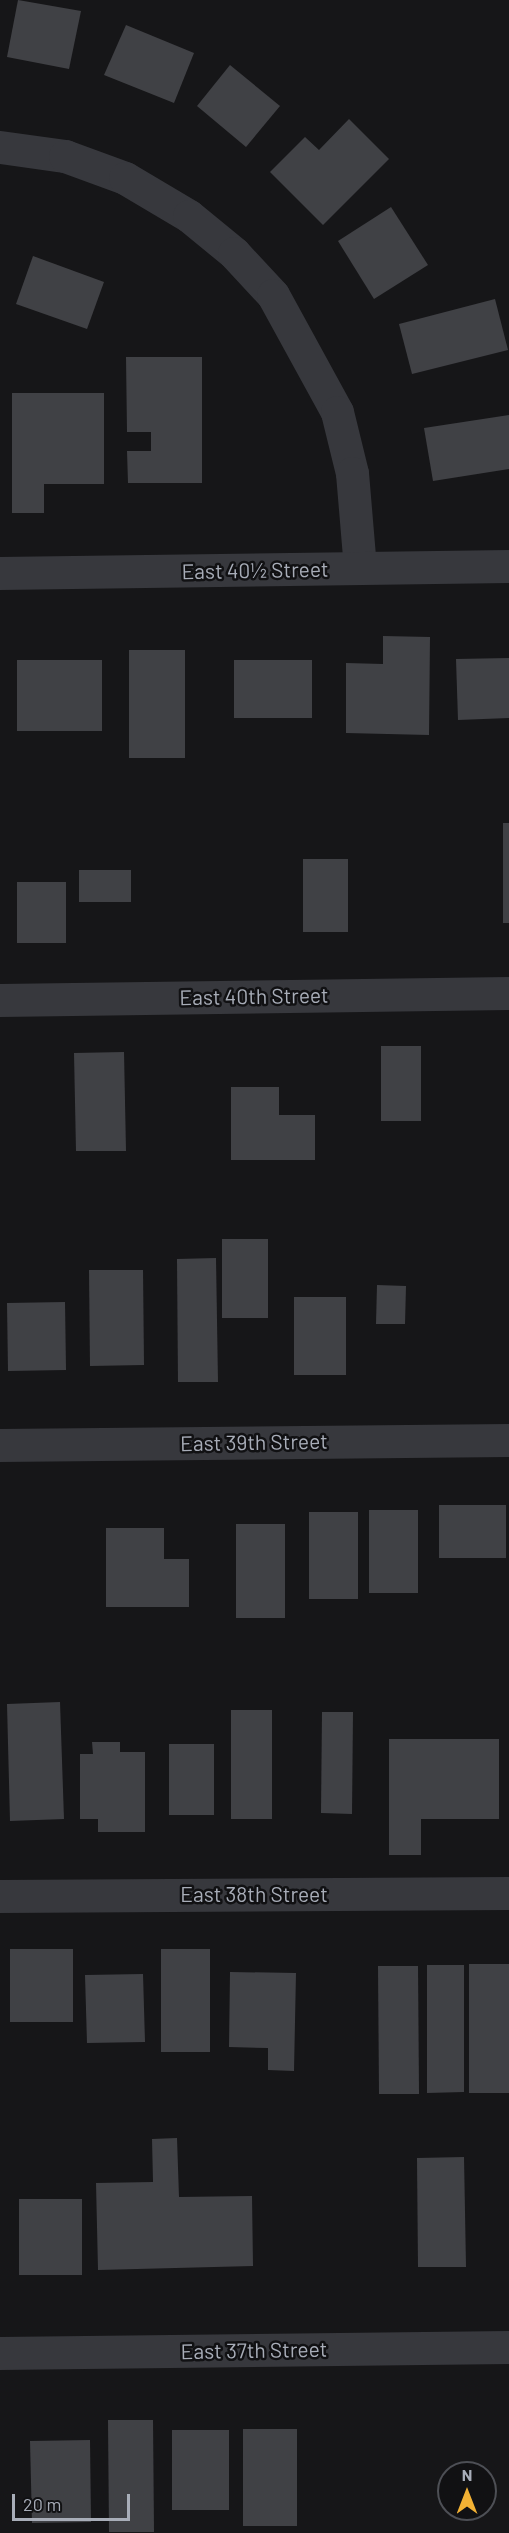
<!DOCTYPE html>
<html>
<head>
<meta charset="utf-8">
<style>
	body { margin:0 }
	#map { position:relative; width:509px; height:2533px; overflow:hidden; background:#161618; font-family:Barlow,sans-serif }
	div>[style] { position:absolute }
	.building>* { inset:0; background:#404145 }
	.minor>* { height:33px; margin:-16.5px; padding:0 16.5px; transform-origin:16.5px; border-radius:16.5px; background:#37383d }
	span { translate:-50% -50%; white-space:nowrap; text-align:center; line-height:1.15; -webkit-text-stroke:5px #111113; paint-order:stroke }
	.street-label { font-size:21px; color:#a8adb8 }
	.north { position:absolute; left:437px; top:2461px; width:60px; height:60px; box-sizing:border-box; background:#111113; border:2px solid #4d4f55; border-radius:50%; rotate:0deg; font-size:16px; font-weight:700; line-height:24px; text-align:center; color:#a8adb8 }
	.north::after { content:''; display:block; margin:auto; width:21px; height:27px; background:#f2b134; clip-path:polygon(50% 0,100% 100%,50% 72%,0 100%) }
	.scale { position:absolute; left:12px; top:2494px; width:118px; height:27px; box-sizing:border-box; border:3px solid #a8adb8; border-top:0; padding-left:8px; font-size:18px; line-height:21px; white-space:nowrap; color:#a8adb8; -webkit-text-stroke:4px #111113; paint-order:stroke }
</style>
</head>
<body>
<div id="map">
	<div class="building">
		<i style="clip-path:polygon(18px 0,81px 11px,69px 69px,7px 57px)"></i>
		<i style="clip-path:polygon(126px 25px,194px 53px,174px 103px,104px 75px)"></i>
		<i style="clip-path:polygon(230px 65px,280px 106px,246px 147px,197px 106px)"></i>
		<i style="clip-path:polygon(349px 119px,389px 159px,323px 225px,270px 172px,305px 137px,319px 150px)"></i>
		<i style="clip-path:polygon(391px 207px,428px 265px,374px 299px,338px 241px)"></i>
		<i style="clip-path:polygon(33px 256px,104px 282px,87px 329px,16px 304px)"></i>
		<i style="clip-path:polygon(495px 299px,508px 350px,412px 374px,399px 324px)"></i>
		<i style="clip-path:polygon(126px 357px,202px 357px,202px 483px,128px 483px,127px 451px,151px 451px,151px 432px,127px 432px)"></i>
		<i style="clip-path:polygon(12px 393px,104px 393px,104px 484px,44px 484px,44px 513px,12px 513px)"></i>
		<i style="clip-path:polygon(509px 415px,509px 469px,433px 481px,424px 428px)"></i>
		<i style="clip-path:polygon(383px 636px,430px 637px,429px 735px,346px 733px,346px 663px,383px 664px)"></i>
		<i style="clip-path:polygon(129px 650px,185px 650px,185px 758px,129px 758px)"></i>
		<i style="clip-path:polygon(509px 658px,509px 718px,458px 720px,456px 659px)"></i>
		<i style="clip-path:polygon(17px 660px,102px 660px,102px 731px,17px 731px)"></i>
		<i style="clip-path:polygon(234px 660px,312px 660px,312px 718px,234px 718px)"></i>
		<i style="clip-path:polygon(503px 823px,509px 823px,509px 923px,503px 923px)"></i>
		<i style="clip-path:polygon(303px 859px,348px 859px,348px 932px,303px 932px)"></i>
		<i style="clip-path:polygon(79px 870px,131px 870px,131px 902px,79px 902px)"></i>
		<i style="clip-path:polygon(17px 882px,66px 882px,66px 943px,17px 943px)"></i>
		<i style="clip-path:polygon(381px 1046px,421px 1046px,421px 1121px,381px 1121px)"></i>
		<i style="clip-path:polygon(124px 1052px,126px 1151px,76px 1151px,74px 1053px)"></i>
		<i style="clip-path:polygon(231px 1087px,279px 1087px,279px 1115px,315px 1115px,315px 1160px,231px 1160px)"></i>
		<i style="clip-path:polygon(222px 1239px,268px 1239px,268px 1318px,222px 1318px)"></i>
		<i style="clip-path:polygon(216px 1258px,218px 1382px,178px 1382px,177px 1259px)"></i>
		<i style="clip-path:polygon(89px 1270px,143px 1270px,144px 1365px,90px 1366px)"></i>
		<i style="clip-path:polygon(377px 1285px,406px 1286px,405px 1324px,376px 1324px)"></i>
		<i style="clip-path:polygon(294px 1297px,346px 1297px,346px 1375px,294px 1375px)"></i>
		<i style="clip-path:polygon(65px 1302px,66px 1370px,8px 1371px,7px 1303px)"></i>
		<i style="clip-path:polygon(439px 1505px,506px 1505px,506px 1558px,439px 1558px)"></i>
		<i style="clip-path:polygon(369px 1510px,418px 1510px,418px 1593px,369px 1593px)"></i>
		<i style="clip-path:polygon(309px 1512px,358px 1512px,358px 1599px,309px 1599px)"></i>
		<i style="clip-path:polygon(236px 1524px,285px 1524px,285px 1618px,236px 1618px)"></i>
		<i style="clip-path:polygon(106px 1528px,164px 1528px,164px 1559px,189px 1559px,189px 1607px,106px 1607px)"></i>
		<i style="clip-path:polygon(60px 1702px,64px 1819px,10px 1821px,7px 1704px)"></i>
		<i style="clip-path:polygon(231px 1710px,272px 1710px,272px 1819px,231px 1819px)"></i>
		<i style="clip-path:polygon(322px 1712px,353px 1712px,352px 1814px,321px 1813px)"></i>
		<i style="clip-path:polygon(389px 1739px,499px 1739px,499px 1819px,421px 1819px,421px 1855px,389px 1855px)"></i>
		<i style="clip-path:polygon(92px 1742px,120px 1742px,120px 1752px,145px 1752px,145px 1832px,98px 1832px,98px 1819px,80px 1819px,80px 1754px,93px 1754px)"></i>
		<i style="clip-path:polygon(169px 1744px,214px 1744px,214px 1815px,169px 1815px)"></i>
		<i style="clip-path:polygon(10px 1949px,73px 1949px,73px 2022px,10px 2022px)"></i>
		<i style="clip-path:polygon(161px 1949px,210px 1949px,210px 2052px,161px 2052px)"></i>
		<i style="clip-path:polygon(469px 1964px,509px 1964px,509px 2093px,469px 2093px)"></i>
		<i style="clip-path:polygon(427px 1965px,464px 1965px,464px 2092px,427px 2093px)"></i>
		<i style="clip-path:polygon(378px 1966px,418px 1966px,419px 2094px,379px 2094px)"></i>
		<i style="clip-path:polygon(230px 1972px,296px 1973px,294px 2071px,268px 2070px,268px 2048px,229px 2047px)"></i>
		<i style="clip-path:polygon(143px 1974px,145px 2042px,87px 2043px,85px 1975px)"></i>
		<i style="clip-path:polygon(177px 2138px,179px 2197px,252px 2196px,253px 2266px,98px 2270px,96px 2183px,153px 2182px,152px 2139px)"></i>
		<i style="clip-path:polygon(464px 2157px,466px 2267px,418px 2267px,417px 2158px)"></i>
		<i style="clip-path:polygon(19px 2199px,82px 2199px,82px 2275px,19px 2275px)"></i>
		<i style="clip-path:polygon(108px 2420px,153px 2420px,154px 2532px,109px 2532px)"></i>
		<i style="clip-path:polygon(243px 2429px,297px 2429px,297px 2526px,243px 2526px)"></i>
		<i style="clip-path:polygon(172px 2430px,229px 2430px,229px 2510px,172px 2510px)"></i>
		<i style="clip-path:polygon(90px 2440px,91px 2522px,32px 2523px,30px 2441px)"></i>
	</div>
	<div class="minor">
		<i style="left:0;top:147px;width:66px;rotate:7.9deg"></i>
		<i style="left:65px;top:156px;width:64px;rotate:20.1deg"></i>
		<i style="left:125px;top:178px;width:74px;rotate:30.7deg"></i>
		<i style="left:189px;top:216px;width:58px;rotate:39.4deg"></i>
		<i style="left:234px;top:253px;width:57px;rotate:47.1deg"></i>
		<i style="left:273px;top:295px;width:133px;rotate:61.3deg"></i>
		<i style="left:337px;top:412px;width:63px;rotate:76.2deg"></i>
		<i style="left:352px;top:473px;width:95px;rotate:85.2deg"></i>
		<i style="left:0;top:573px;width:509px;rotate:-0.79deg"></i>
		<i style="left:0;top:1000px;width:509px;rotate:-0.79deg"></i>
		<i style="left:0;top:1445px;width:509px;rotate:-0.56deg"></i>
		<i style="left:0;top:1896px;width:509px;rotate:-0.34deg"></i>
		<i style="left:0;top:2353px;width:509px;rotate:-0.68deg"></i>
	</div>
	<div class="street-label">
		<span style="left:255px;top:570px;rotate:-1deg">East 40½ Street</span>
		<span style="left:254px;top:996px;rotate:-1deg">East 40th Street</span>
		<span style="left:254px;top:1442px;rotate:-1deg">East 39th Street</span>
		<span style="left:254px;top:1894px">East 38th Street</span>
		<span style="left:254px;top:2350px;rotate:-1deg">East 37th Street</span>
	</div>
	<div class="north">N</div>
	<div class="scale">20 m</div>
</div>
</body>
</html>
